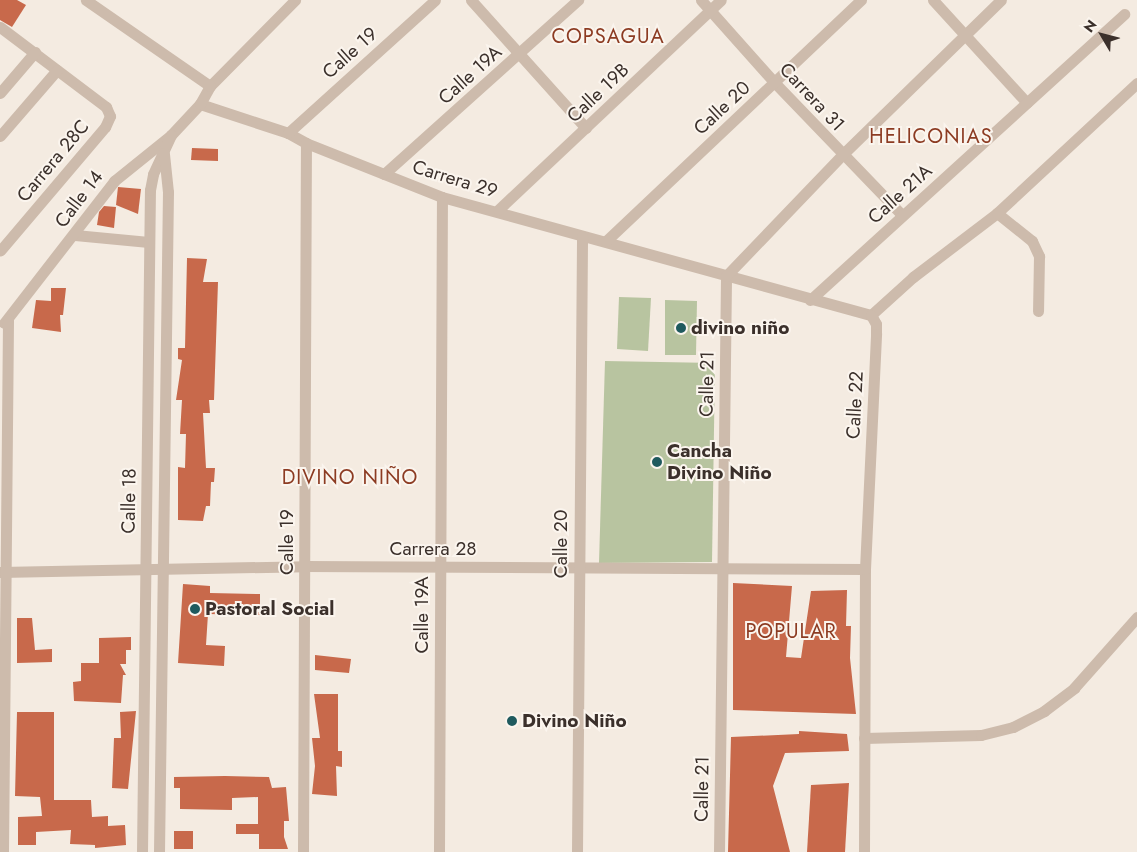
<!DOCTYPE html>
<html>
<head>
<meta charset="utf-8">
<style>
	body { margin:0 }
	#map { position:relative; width:1137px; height:852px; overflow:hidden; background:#f4ebe1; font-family:Jost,sans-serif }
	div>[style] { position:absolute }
	.green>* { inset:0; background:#b8c4a0 }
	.building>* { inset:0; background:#c8694b }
	.minor>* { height:11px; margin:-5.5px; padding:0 5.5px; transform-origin:5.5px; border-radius:5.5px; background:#cdbbac }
	.dots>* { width:14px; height:14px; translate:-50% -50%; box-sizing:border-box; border:2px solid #fbf5ee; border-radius:50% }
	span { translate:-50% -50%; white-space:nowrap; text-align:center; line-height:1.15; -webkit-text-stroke:4px #fbf5ee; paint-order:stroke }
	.street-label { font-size:19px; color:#3b302b }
	.poi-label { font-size:19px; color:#3b302b; font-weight:700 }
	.left { translate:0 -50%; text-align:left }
	.neighbourhood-label { font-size:20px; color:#8c3b22; letter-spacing:1px }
	.north { position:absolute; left:1077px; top:10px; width:50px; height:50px; -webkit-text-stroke:4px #fbf5ee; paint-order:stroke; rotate:307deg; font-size:14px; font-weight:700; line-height:20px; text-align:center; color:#3b302b }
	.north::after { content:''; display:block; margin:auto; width:18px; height:22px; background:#3b302b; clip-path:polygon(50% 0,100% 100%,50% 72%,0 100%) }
</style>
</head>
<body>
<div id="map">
	<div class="green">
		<i style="clip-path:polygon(619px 297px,651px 298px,648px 351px,617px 349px)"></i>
		<i style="clip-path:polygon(665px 300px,697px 301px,696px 355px,665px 355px)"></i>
		<i style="clip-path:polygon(605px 361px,715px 363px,712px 562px,599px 563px)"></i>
	</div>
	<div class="building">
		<i style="clip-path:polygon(0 0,17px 0,26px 5px,12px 27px,0 20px)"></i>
		<i style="clip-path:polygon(192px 148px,218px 149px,218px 161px,191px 160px)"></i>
		<i style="clip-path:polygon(118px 187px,141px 189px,138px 214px,116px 205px)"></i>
		<i style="clip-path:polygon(104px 206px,116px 207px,114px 228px,97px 225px,99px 212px)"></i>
		<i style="clip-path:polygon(187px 258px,207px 259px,203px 282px,218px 282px,214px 400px,209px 400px,210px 413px,203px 413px,206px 468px,215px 468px,214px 482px,211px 482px,210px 506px,206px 506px,203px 521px,178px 520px,178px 467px,185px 468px,186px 434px,180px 434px,182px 400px,176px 400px,182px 360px,178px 359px,178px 348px,185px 348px)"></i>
		<i style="clip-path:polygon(51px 288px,66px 288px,63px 315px,60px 315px,61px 332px,32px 328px,36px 300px,51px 301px)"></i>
		<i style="clip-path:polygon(733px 583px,792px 586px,786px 657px,801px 658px,811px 591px,847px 590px,846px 626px,851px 626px,850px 658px,856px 714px,733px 710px)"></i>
		<i style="clip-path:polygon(183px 584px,210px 586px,210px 593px,260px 594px,260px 615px,208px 614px,206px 645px,225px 646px,224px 666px,178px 663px)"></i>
		<i style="clip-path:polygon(17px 618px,32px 618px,35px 650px,52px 649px,52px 662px,17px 663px)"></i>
		<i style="clip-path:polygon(131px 637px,131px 650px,126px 650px,126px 664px,120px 664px,126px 675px,123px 675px,121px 703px,74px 701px,73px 682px,81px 681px,81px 663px,99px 663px,99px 638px)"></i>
		<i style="clip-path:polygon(315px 655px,351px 659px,349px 673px,315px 670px)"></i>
		<i style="clip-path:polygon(314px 694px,338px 694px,338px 751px,342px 751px,342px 767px,336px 766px,337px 796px,312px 794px,315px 766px,312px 738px,320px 738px)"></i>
		<i style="clip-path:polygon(136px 711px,128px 789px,112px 788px,114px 738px,121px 738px,120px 712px)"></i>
		<i style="clip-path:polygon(17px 712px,54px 712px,54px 800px,91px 800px,92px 817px,108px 816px,108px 826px,125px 825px,126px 845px,95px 848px,95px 845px,70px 844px,71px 830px,36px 832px,36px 845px,18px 845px,18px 817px,42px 816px,40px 797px,15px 796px)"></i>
		<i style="clip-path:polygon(799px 731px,847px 734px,849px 751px,785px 753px,773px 786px,790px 852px,728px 852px,731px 737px,799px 734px)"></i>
		<i style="clip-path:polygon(225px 776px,269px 777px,272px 788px,286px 787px,289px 821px,284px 821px,284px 837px,288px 849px,259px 849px,259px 834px,236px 834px,236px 824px,258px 824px,258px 797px,232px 798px,232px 810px,180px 809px,180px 788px,174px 788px,174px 777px)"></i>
		<i style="clip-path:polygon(849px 783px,845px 852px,807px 852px,811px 785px)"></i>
		<i style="clip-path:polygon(174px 831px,193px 831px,193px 849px,174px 849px)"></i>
	</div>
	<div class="minor">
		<i style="left:471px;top:0;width:172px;rotate:48.1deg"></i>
		<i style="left:701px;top:0;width:110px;rotate:48.3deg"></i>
		<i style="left:774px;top:82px;width:185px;rotate:46.1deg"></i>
		<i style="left:933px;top:0;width:139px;rotate:47.6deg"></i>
		<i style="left:0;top:27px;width:133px;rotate:37deg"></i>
		<i style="left:106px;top:107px;width:10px;rotate:66deg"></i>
		<i style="left:110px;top:116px;width:12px;rotate:114deg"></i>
		<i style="left:105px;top:127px;width:162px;rotate:130.3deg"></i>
		<i style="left:210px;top:86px;width:121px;rotate:-45.3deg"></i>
		<i style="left:0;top:93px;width:54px;rotate:-49.5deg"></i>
		<i style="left:200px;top:104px;width:93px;rotate:18.2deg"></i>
		<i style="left:288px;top:133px;width:21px;rotate:29deg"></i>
		<i style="left:306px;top:143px;width:146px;rotate:21.7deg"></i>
		<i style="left:442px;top:197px;width:445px;rotate:15.4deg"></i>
		<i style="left:288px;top:133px;width:198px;rotate:-42.1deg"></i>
		<i style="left:0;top:136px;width:87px;rotate:-49.2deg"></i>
		<i style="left:384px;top:174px;width:261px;rotate:-41.9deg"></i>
		<i style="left:498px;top:210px;width:306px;rotate:-43.3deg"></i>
		<i style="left:997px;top:213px;width:45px;rotate:38.7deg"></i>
		<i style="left:1032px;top:241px;width:17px;rotate:65deg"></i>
		<i style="left:1039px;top:256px;width:55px;rotate:91deg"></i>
		<i style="left:75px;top:235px;width:74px;rotate:5.4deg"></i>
		<i style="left:606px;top:241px;width:351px;rotate:-43.4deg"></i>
		<i style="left:810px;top:300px;width:425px;rotate:-42.3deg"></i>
		<i style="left:871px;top:315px;width:57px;rotate:-42.1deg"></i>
		<i style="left:913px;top:277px;width:106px;rotate:-37.3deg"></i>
		<i style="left:997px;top:213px;width:191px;rotate:-42.9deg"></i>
		<i style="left:4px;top:323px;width:180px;rotate:-52.2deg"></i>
		<i style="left:114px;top:181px;width:73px;rotate:-38.9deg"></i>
		<i style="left:171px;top:135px;width:42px;rotate:-46.9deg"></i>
		<i style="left:200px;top:104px;width:21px;rotate:-61deg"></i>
		<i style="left:210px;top:86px;width:151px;rotate:-145.3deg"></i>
		<i style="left:0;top:572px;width:305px;rotate:-1.1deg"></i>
		<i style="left:305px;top:566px;width:560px;rotate:0.31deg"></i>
		<i style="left:864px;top:738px;width:117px;rotate:-1.5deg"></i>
		<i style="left:981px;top:735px;width:33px;rotate:-14deg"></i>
		<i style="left:1013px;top:727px;width:35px;rotate:-27deg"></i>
		<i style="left:1044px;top:711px;width:38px;rotate:-37deg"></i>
		<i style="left:1074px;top:688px;width:95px;rotate:-48.4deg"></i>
		<i style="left:3px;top:852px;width:533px;rotate:-89.46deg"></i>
		<i style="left:142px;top:852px;width:662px;rotate:-89.31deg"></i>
		<i style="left:150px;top:190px;width:16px;rotate:-79deg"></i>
		<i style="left:153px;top:174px;width:43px;rotate:-65.2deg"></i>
		<i style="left:159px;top:852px;width:660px;rotate:-89.22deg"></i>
		<i style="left:168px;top:192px;width:39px;rotate:-96deg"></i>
		<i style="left:303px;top:852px;width:709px;rotate:-89.76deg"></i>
		<i style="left:439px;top:852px;width:655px;rotate:-89.74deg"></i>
		<i style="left:577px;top:852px;width:616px;rotate:-89.53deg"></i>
		<i style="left:719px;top:852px;width:576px;rotate:-89.3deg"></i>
		<i style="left:726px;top:276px;width:168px;rotate:-46.2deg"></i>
		<i style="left:842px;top:155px;width:222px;rotate:-44.3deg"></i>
		<i style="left:864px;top:852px;width:283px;rotate:-89.8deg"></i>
		<i style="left:865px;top:569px;width:236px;rotate:-87.3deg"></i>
		<i style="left:876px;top:333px;width:9px;rotate:-90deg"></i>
		<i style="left:876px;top:324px;width:10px;rotate:-119deg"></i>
	</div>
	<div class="dots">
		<i style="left:681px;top:328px;background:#1f5a5e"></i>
		<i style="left:657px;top:462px;background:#1f5a5e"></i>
		<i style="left:195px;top:609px;background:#1f5a5e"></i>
		<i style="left:512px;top:721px;background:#1f5a5e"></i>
	</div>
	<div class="street-label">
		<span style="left:350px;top:53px;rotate:-42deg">Calle 19</span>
		<span style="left:470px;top:75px;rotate:-42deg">Calle 19A</span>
		<span style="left:598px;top:93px;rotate:-43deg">Calle 19B</span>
		<span style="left:812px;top:97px;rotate:47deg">Carrera 31</span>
		<span style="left:722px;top:108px;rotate:-43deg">Calle 20</span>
		<span style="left:53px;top:161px;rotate:-50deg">Carrera 28C</span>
		<span style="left:455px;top:179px;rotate:17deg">Carrera 29</span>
		<span style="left:900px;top:194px;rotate:-42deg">Calle 21A</span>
		<span style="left:79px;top:199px;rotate:-53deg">Calle 14</span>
		<span style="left:707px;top:384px;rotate:-89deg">Calle 21</span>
		<span style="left:855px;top:405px;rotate:-87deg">Calle 22</span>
		<span style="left:129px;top:501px;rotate:-89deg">Calle 18</span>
		<span style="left:287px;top:542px;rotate:-90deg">Calle 19</span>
		<span style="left:561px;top:544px;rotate:-90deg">Calle 20</span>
		<span style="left:433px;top:549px">Carrera 28</span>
		<span style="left:422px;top:615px;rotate:-90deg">Calle 19A</span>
		<span style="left:702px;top:789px;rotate:-89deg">Calle 21</span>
	</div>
	<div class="poi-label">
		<span class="left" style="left:691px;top:328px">divino niño</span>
		<span class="left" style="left:667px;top:462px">Cancha<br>Divino Niño</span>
		<span class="left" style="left:205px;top:609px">Pastoral Social</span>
		<span class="left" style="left:522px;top:721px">Divino Niño</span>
	</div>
	<div class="neighbourhood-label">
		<span style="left:608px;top:36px">COPSAGUA</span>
		<span style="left:931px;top:136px">HELICONIAS</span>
		<span style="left:350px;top:477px">DIVINO NIÑO</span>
		<span style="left:791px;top:631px">POPULAR</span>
	</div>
	<div class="north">N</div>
</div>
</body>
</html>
